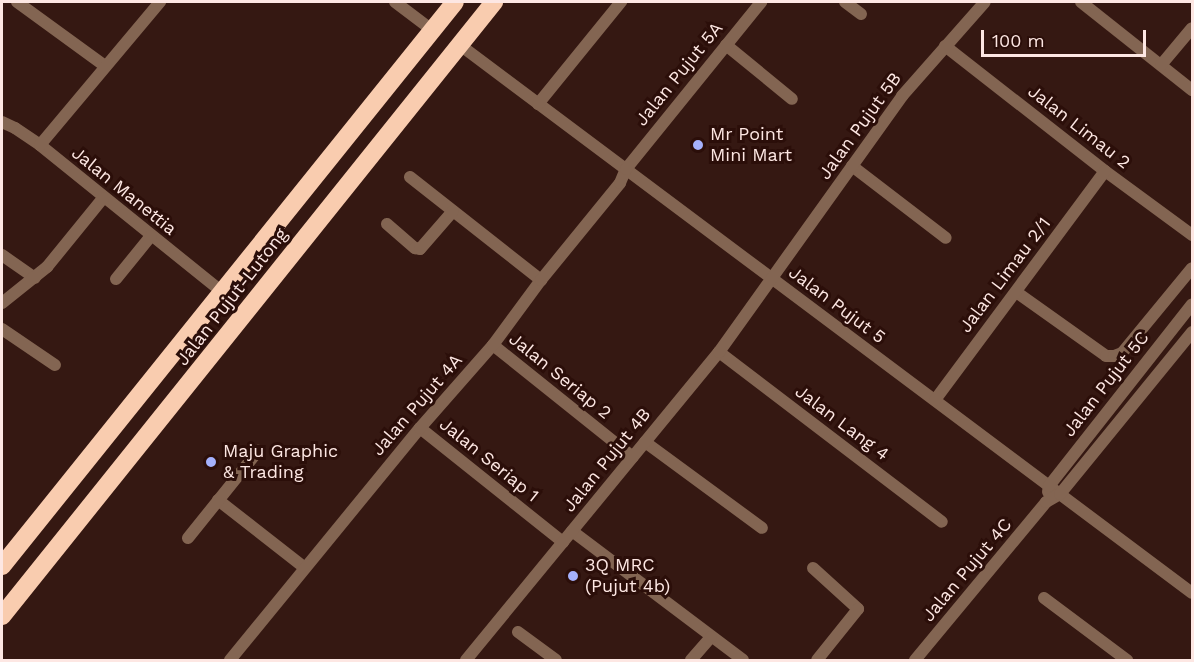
<!DOCTYPE html>
<html>
<head>
<meta charset="utf-8">
<style>
	body { margin:0 }
	#map { position:relative; width:1194px; height:662px; overflow:hidden; background:#351812; font-family:"Work Sans",sans-serif }
	div>[style] { position:absolute }
	.street>* { height:12px; margin:-6px; padding:0 6px; transform-origin:6px; border-radius:6px; background:#836552 }
	.highway>* { height:18px; margin:-9px; padding:0 9px; transform-origin:9px; border-radius:9px; background:#f9ccaf }
	.dots>* { width:16px; height:16px; translate:-50% -50%; box-sizing:border-box; border:3px solid #2b0e09; border-radius:50% }
	span { translate:-50% -50%; white-space:nowrap; text-align:center; line-height:1.15; -webkit-text-stroke:6px #2b0e09; paint-order:stroke }
	.street-label { font-size:18px; color:#fde7e3 }
	.poi-label { font-size:18px; color:#fde7e3 }
	.left { translate:0 -50%; text-align:left }
	.frame { position:absolute; inset:0; border:3px solid #fde7e3; pointer-events:none }
	.scale { position:absolute; left:981px; top:30px; width:165px; height:27px; box-sizing:border-box; border:3px solid #fde7e3; border-top:0; padding-left:8px; font-size:18px; line-height:21px; white-space:nowrap; color:#fde7e3; -webkit-text-stroke:4px #2b0e09; paint-order:stroke }
</style>
</head>
<body>
<div id="map">
	<div class="street">
		<i style="left:17px;top:2px;width:109px;rotate:36deg"></i>
		<i style="left:395px;top:2px;width:46px;rotate:37.1deg"></i>
		<i style="left:845px;top:2px;width:20px;rotate:37deg"></i>
		<i style="left:1081px;top:2px;width:142px;rotate:38.4deg"></i>
		<i style="left:460px;top:45px;width:914px;rotate:36.82deg"></i>
		<i style="left:726px;top:45px;width:85px;rotate:39.3deg"></i>
		<i style="left:945px;top:46px;width:203px;rotate:38deg"></i>
		<i style="left:1105px;top:171px;width:108px;rotate:36.3deg"></i>
		<i style="left:1161px;top:65px;width:48px;rotate:-50deg"></i>
		<i style="left:538px;top:104px;width:132px;rotate:-50.9deg"></i>
		<i style="left:2px;top:122px;width:14px;rotate:25deg"></i>
		<i style="left:15px;top:128px;width:30px;rotate:34deg"></i>
		<i style="left:40px;top:145px;width:234px;rotate:38.9deg"></i>
		<i style="left:40px;top:145px;width:187px;rotate:-50deg"></i>
		<i style="left:852px;top:166px;width:118px;rotate:37.5deg"></i>
		<i style="left:410px;top:177px;width:167px;rotate:38.2deg"></i>
		<i style="left:387px;top:224px;width:37px;rotate:41deg"></i>
		<i style="left:415px;top:248px;width:5px;rotate:11deg"></i>
		<i style="left:420px;top:249px;width:50px;rotate:-49deg"></i>
		<i style="left:2px;top:255px;width:40px;rotate:34.9deg"></i>
		<i style="left:116px;top:279px;width:55px;rotate:-50.9deg"></i>
		<i style="left:1016px;top:292px;width:110px;rotate:35.4deg"></i>
		<i style="left:1106px;top:356px;width:8px"></i>
		<i style="left:1114px;top:356px;width:9px;rotate:-21deg"></i>
		<i style="left:1122px;top:353px;width:110px;rotate:-50.5deg"></i>
		<i style="left:2px;top:303px;width:58px;rotate:-38.7deg"></i>
		<i style="left:47px;top:267px;width:89px;rotate:-50.9deg"></i>
		<i style="left:2px;top:329px;width:64px;rotate:34.2deg"></i>
		<i style="left:493px;top:345px;width:179px;rotate:38.7deg"></i>
		<i style="left:719px;top:352px;width:280px;rotate:37.3deg"></i>
		<i style="left:935px;top:400px;width:285px;rotate:-53.4deg"></i>
		<i style="left:420px;top:428px;width:183px;rotate:38.6deg"></i>
		<i style="left:645px;top:442px;width:145px;rotate:36.3deg"></i>
		<i style="left:1048px;top:492px;width:6px;rotate:-81deg"></i>
		<i style="left:1049px;top:486px;width:231px;rotate:-51.8deg"></i>
		<i style="left:218px;top:500px;width:110px;rotate:38deg"></i>
		<i style="left:572px;top:531px;width:214px;rotate:37deg"></i>
		<i style="left:188px;top:538px;width:112px;rotate:-51.2deg"></i>
		<i style="left:813px;top:568px;width:61px;rotate:42.3deg"></i>
		<i style="left:858px;top:609px;width:65px;rotate:128.8deg"></i>
		<i style="left:1044px;top:598px;width:104px;rotate:36.8deg"></i>
		<i style="left:518px;top:632px;width:47px;rotate:36.4deg"></i>
		<i style="left:230px;top:660px;width:300px;rotate:-50.7deg"></i>
		<i style="left:420px;top:428px;width:111px;rotate:-48.7deg"></i>
		<i style="left:493px;top:345px;width:81px;rotate:-53.6deg"></i>
		<i style="left:541px;top:280px;width:125px;rotate:-50.8deg"></i>
		<i style="left:620px;top:183px;width:15px;rotate:-67deg"></i>
		<i style="left:626px;top:169px;width:215px;rotate:-51deg"></i>
		<i style="left:466px;top:660px;width:399px;rotate:-50.6deg"></i>
		<i style="left:719px;top:352px;width:315px;rotate:-54.4deg"></i>
		<i style="left:902px;top:96px;width:125px;rotate:-48.6deg"></i>
		<i style="left:691px;top:660px;width:30px;rotate:-49deg"></i>
		<i style="left:915px;top:660px;width:205px;rotate:-50.3deg"></i>
		<i style="left:1046px;top:502px;width:16px;rotate:-30deg"></i>
		<i style="left:1060px;top:494px;width:209px;rotate:-50.8deg"></i>
	</div>
	<div class="highway">
		<i style="left:2px;top:566px;width:723px;rotate:-51.23deg"></i>
		<i style="left:2px;top:616px;width:787px;rotate:-51.29deg"></i>
	</div>
	<div class="dots">
		<i style="left:698px;top:145px;background:#a5b1fc"></i>
		<i style="left:211px;top:462px;background:#a5b1fc"></i>
		<i style="left:573px;top:576px;background:#a5b1fc"></i>
	</div>
	<div class="street-label">
		<span style="left:679px;top:74px;rotate:-51deg">Jalan Pujut 5A</span>
		<span style="left:860px;top:126px;rotate:-54deg">Jalan Pujut 5B</span>
		<span style="left:1079px;top:127px;rotate:38deg">Jalan Limau 2</span>
		<span style="left:124px;top:191px;rotate:39deg">Jalan Manettia</span>
		<span style="left:1005px;top:275px;rotate:-53deg">Jalan Limau 2/1</span>
		<span style="left:232px;top:297px;rotate:-52deg">Jalan Pujut-Lutong</span>
		<span style="left:837px;top:305px;rotate:37deg">Jalan Pujut 5</span>
		<span style="left:560px;top:376px;rotate:39deg">Jalan Seriap 2</span>
		<span style="left:1106px;top:384px;rotate:-52deg">Jalan Pujut 5C</span>
		<span style="left:417px;top:405px;rotate:-49deg">Jalan Pujut 4A</span>
		<span style="left:842px;top:423px;rotate:37deg">Jalan Lang 4</span>
		<span style="left:489px;top:460px;rotate:39deg">Jalan Seriap 1</span>
		<span style="left:607px;top:460px;rotate:-51deg">Jalan Pujut 4B</span>
		<span style="left:967px;top:570px;rotate:-50deg">Jalan Pujut 4C</span>
	</div>
	<div class="poi-label">
		<span class="left" style="left:710px;top:145px">Mr Point<br>Mini Mart</span>
		<span class="left" style="left:223px;top:462px">Maju Graphic<br>&amp; Trading</span>
		<span class="left" style="left:585px;top:576px">3Q MRC<br>(Pujut 4b)</span>
	</div>
	<div class="frame"></div>
	<div class="scale">100 m</div>
</div>
</body>
</html>
